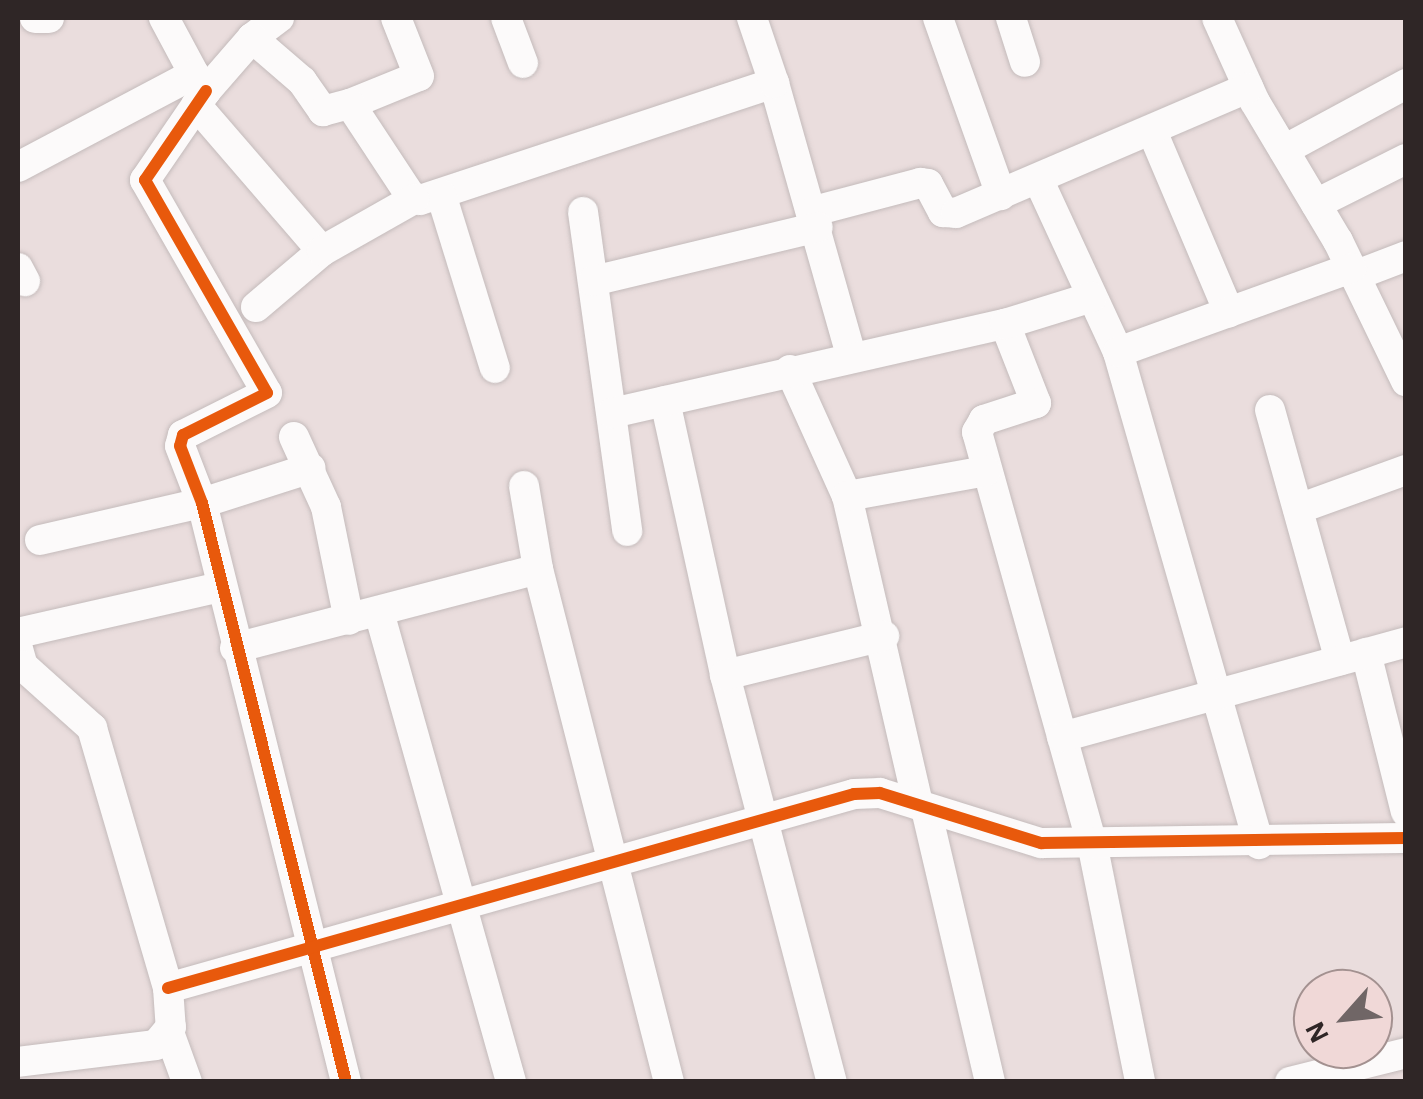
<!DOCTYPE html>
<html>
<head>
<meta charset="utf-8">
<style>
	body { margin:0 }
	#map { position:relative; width:1423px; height:1099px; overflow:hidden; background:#eadddd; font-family:"Alegreya Sans",sans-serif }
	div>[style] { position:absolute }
	.roads { filter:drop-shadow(0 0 2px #c4bbbb) drop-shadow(0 0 2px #c4bbbb) }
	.minor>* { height:30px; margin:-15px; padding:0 15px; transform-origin:15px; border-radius:15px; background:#fcfafa }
	.cycleway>* { height:12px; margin:-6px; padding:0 6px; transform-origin:6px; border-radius:6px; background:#e8590c }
	span { translate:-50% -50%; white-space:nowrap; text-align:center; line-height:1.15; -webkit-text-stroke:8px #f0d8d7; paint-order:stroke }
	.frame { position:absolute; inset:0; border:20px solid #2f2626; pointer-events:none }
	.north { position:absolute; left:1293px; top:969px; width:100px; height:100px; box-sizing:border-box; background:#f0d8d7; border:2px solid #a39190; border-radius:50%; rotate:243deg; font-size:28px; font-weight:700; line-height:40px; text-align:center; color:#2f2626 }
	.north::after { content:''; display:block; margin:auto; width:35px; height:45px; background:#706666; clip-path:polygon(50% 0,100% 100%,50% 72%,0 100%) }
</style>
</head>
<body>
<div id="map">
	<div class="roads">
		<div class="minor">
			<i style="left:35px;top:18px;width:14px"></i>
			<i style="left:164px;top:18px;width:64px;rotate:61.8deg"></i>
			<i style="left:506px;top:18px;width:48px;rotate:69.3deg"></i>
			<i style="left:938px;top:18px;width:188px;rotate:70.4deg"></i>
			<i style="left:1011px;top:18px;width:46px;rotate:72.3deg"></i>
			<i style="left:1217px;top:18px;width:92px;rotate:65.7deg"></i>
			<i style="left:1255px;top:102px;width:162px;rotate:59.2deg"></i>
			<i style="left:1338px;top:241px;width:156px;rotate:64.1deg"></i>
			<i style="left:252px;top:38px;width:34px;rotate:-37deg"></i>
			<i style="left:774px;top:83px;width:284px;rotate:74.2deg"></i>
			<i style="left:206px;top:91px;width:108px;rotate:124.4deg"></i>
			<i style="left:145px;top:180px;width:245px;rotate:60.2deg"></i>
			<i style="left:267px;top:393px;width:94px;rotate:153.4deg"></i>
			<i style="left:183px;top:435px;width:11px;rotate:105deg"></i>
			<i style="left:180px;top:446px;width:61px;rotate:68.9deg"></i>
			<i style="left:202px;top:503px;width:597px;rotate:76.03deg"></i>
			<i style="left:350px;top:104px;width:74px;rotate:-22.1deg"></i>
			<i style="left:419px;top:76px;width:62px;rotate:-111.6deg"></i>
			<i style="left:196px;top:105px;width:193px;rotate:49.2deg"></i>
			<i style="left:1152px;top:131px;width:197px;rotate:67deg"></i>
			<i style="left:1284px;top:150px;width:139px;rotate:-28.4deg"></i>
			<i style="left:18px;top:167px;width:199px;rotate:-27.9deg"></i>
			<i style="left:194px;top:74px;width:21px;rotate:55deg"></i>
			<i style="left:206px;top:91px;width:70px;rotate:-49deg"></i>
			<i style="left:252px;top:38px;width:66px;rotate:40.7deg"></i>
			<i style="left:302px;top:81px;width:37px;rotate:55deg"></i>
			<i style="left:323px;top:111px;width:28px;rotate:-15deg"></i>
			<i style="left:350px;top:104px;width:109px;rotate:56.6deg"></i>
			<i style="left:410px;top:195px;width:11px;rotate:27deg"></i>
			<i style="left:420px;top:200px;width:373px;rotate:-18.3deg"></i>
			<i style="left:774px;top:83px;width:69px;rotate:-108.7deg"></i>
			<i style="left:1039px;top:181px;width:188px;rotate:65.2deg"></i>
			<i style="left:1118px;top:352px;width:512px;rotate:74.01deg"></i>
			<i style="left:441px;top:194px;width:182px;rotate:72.8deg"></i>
			<i style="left:1316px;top:204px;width:101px;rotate:-26.6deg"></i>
			<i style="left:814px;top:211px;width:110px;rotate:-14.8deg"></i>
			<i style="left:920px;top:183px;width:8px;rotate:7deg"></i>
			<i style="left:928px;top:184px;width:32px;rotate:62deg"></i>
			<i style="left:943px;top:212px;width:13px;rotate:4deg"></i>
			<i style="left:956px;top:213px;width:318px;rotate:-23.2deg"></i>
			<i style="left:583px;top:212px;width:322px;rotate:82.1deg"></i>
			<i style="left:18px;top:268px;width:15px;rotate:62deg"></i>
			<i style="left:1354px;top:276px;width:56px;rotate:-21deg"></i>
			<i style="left:593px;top:281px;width:231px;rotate:-13.5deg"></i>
			<i style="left:256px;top:307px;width:87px;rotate:-40.3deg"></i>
			<i style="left:322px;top:251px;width:106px;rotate:-29.5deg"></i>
			<i style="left:1005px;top:324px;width:85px;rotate:68.6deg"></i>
			<i style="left:1036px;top:403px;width:55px;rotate:161.9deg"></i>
			<i style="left:984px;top:420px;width:14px;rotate:120deg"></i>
			<i style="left:977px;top:432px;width:427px;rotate:74.4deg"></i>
			<i style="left:1092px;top:843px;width:244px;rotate:78.6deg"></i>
			<i style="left:1118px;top:352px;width:248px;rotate:-19.8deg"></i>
			<i style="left:790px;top:370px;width:138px;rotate:65.7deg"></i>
			<i style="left:847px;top:496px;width:316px;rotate:77deg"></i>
			<i style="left:665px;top:401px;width:280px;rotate:77.6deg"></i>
			<i style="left:725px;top:675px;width:421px;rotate:75.3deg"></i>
			<i style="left:1270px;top:410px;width:260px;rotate:74.4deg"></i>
			<i style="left:612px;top:413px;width:403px;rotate:-12.8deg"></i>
			<i style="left:1005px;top:324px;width:91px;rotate:-17.2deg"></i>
			<i style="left:294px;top:437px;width:77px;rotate:65.4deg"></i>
			<i style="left:326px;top:507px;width:115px;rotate:78.5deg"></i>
			<i style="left:524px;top:486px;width:84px;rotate:80.4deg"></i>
			<i style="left:538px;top:569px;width:529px;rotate:75.68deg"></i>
			<i style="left:847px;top:496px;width:141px;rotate:-10.2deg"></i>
			<i style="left:1298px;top:509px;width:115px;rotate:-19.9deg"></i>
			<i style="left:40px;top:540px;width:166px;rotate:-12.9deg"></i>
			<i style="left:202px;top:503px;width:114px;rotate:-17.8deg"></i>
			<i style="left:379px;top:612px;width:488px;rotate:74.3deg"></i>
			<i style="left:18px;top:633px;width:208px;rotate:-12.8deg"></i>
			<i style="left:235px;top:648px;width:313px;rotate:-14.6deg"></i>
			<i style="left:18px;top:649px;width:18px;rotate:74deg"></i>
			<i style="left:23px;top:666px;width:93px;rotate:41.9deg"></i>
			<i style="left:92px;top:728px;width:271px;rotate:73.7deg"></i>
			<i style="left:168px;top:988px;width:39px;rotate:86deg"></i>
			<i style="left:171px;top:1027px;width:23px;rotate:130deg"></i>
			<i style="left:156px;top:1045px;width:139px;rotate:173deg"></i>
			<i style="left:1366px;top:653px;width:164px;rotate:75.9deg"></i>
			<i style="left:725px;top:675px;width:164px;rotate:-13.8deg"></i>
			<i style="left:1062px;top:737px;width:357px;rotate:-15.4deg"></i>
			<i style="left:926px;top:809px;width:280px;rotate:76.8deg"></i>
			<i style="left:168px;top:988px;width:713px;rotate:-15.79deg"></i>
			<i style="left:854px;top:794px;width:26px;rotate:-2deg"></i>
			<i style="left:880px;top:793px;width:169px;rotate:17.3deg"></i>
			<i style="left:1041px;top:843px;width:365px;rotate:-0.8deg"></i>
			<i style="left:170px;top:1035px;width:50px;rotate:70.1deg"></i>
			<i style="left:1290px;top:1082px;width:120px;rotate:-14deg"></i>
		</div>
	</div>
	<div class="cycleway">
		<i style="left:206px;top:91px;width:108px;rotate:124.4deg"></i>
		<i style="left:145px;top:180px;width:245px;rotate:60.2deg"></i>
		<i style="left:267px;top:393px;width:94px;rotate:153.4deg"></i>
		<i style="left:183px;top:435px;width:11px;rotate:105deg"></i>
		<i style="left:180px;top:446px;width:61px;rotate:68.9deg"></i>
		<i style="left:202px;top:503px;width:597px;rotate:76.03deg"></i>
		<i style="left:168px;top:988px;width:713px;rotate:-15.79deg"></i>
		<i style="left:854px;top:794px;width:26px;rotate:-2deg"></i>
		<i style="left:880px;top:793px;width:169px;rotate:17.3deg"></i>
		<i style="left:1041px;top:843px;width:365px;rotate:-0.8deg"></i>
	</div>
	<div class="frame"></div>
	<div class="north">N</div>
</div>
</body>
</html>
